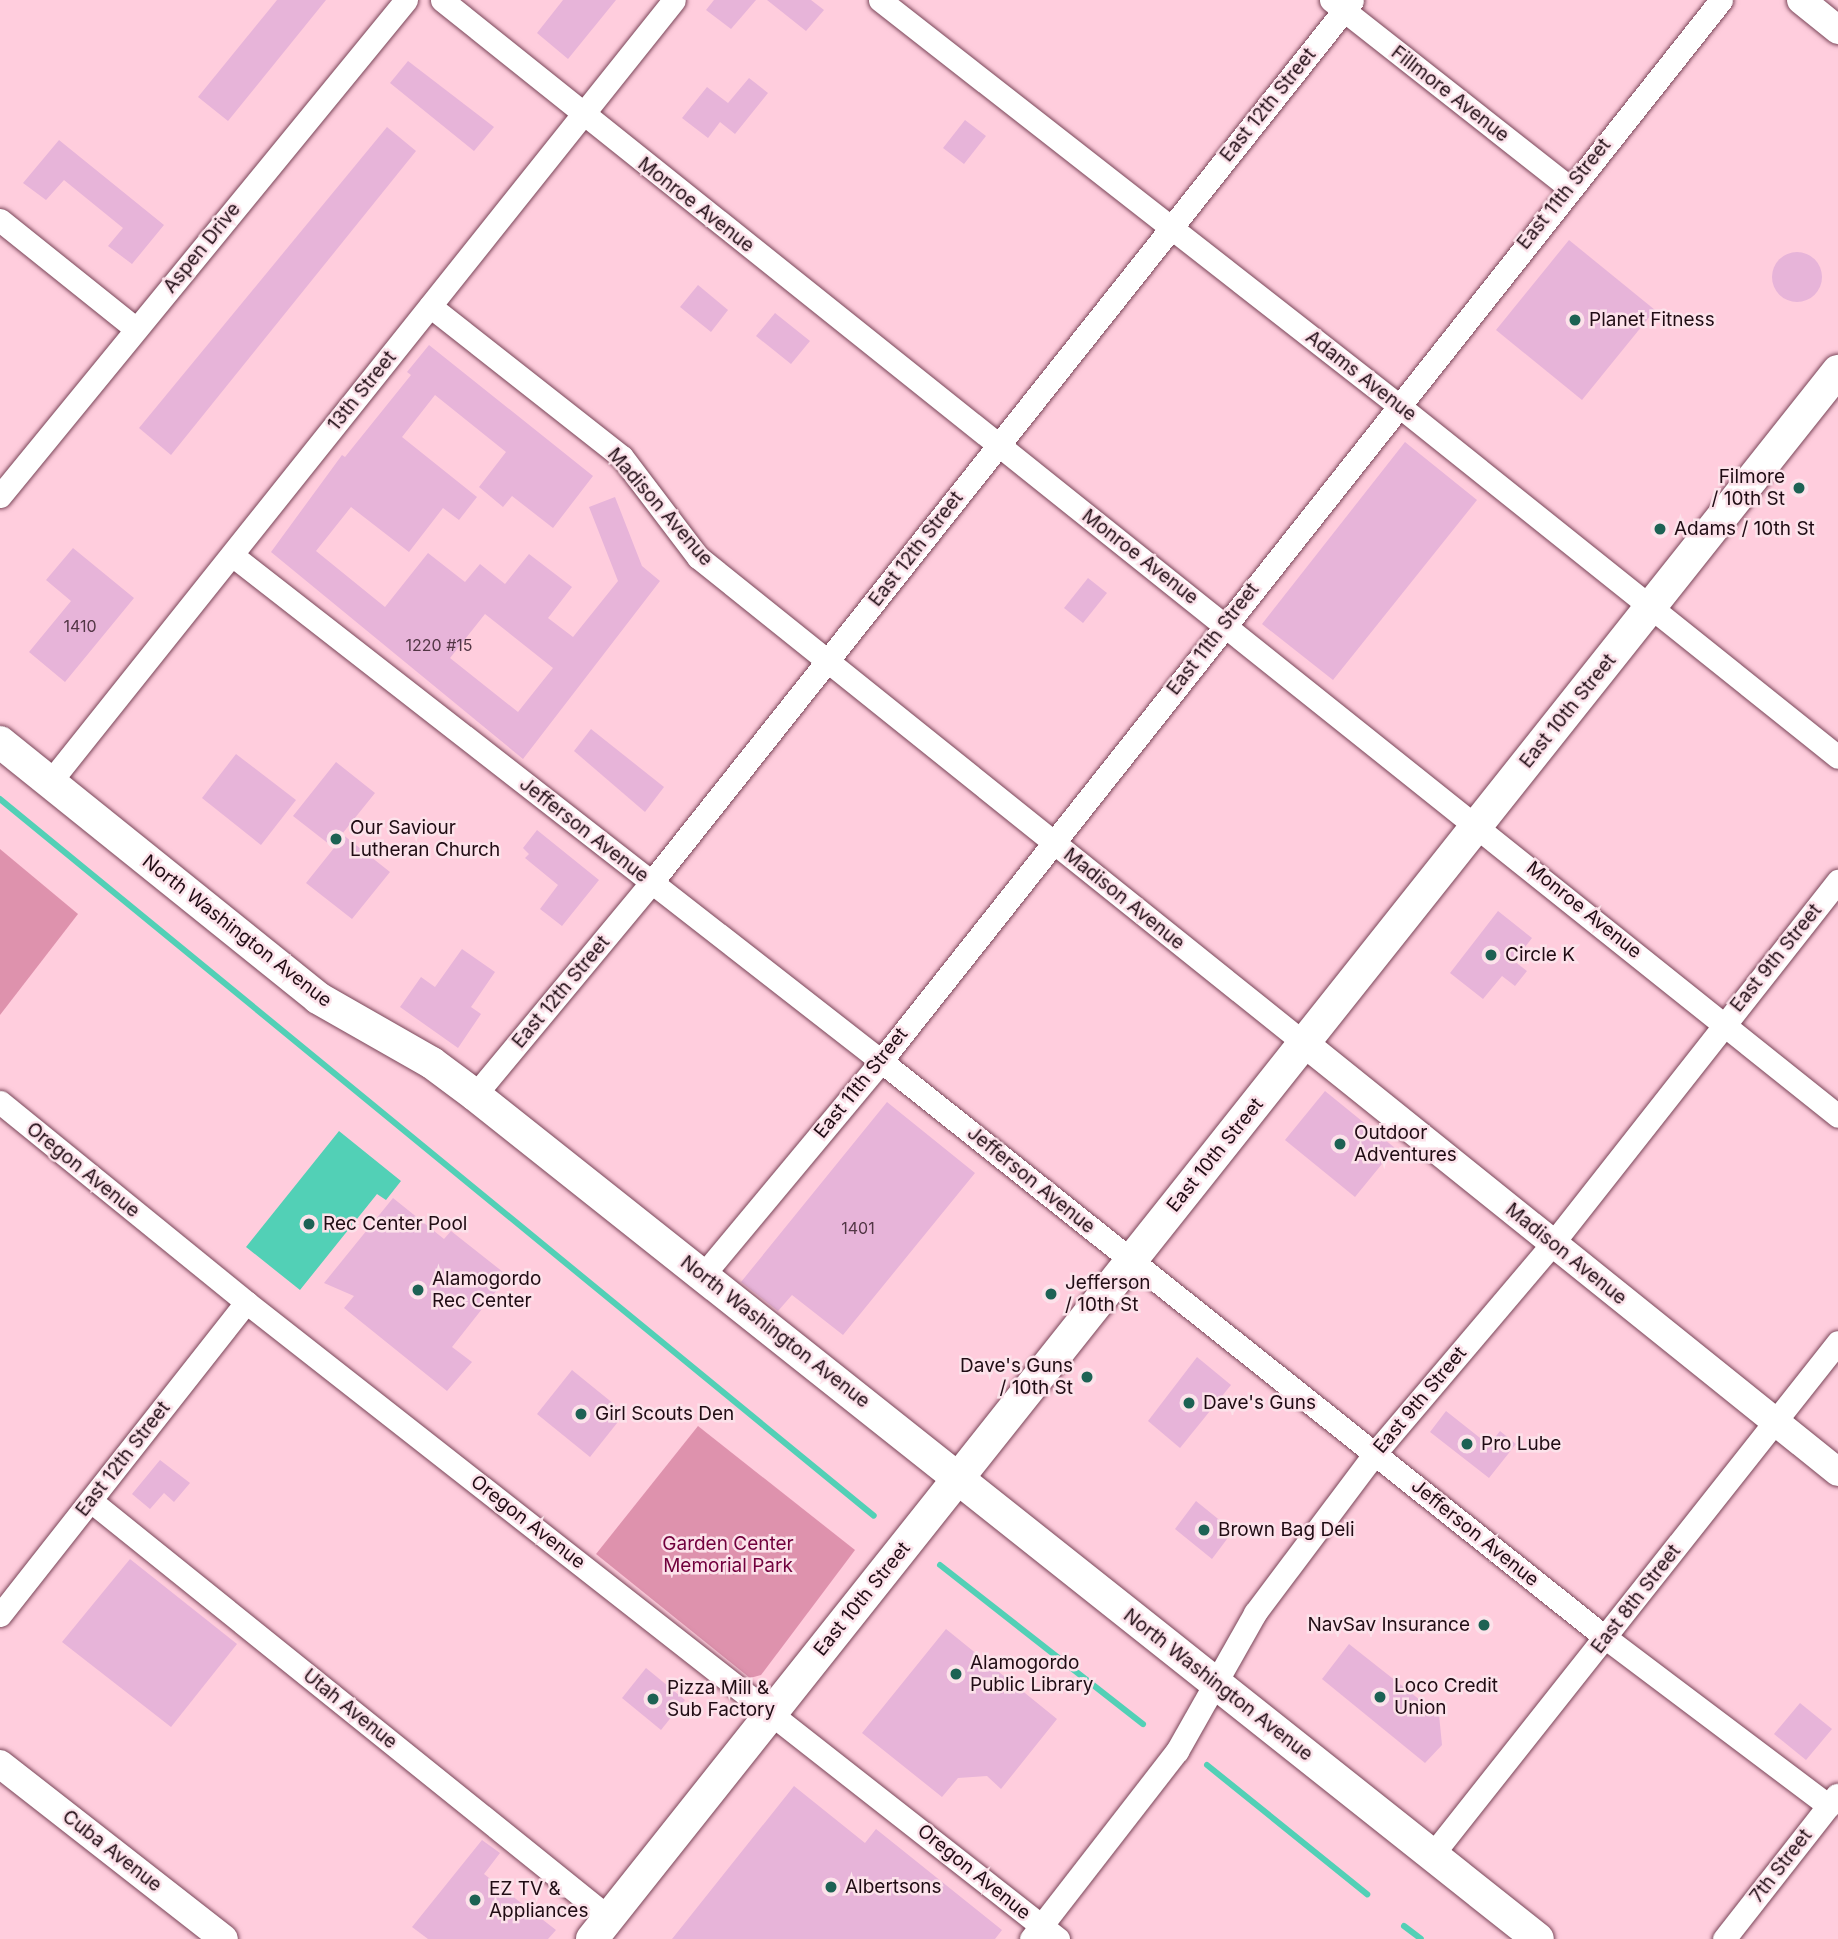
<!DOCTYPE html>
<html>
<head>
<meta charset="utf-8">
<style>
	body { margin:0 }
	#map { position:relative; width:1838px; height:1939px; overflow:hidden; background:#ffcddd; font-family:Inter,sans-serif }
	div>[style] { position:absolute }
	.green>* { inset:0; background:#de92ad }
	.water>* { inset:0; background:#52d0b6 }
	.stream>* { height:6px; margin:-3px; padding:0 3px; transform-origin:3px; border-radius:3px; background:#52d0b6 }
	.building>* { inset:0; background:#e7b4d9 }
	.round { border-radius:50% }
	.roads { filter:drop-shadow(0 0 2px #794558) drop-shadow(0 0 2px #794558) }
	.minor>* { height:23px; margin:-11.5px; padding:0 11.5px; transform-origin:11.5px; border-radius:11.5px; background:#fff }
	.tertiary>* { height:28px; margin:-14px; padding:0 14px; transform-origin:14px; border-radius:14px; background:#fff }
	.secondary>* { height:32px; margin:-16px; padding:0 16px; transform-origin:16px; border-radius:16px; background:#fff }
	.dots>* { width:19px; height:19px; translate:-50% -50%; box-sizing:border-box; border:4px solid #fce2ea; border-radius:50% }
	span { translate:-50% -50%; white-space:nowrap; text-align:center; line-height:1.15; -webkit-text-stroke:5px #fce2ea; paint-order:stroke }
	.number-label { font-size:16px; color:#523645 }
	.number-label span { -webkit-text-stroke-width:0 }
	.street-label { font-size:19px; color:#200c14 }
	.poi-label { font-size:19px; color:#200c14 }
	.left { translate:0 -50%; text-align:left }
	.right { translate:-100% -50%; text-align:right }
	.park-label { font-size:19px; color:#71003d }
</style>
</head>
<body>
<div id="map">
	<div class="green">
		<i style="clip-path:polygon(0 849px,78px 914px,0 1015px)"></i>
		<i style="clip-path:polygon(698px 1426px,855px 1550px,761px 1675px,750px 1678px,596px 1554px)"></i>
	</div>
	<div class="water">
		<i style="clip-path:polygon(339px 1131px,401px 1181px,386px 1200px,377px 1194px,300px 1290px,246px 1247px)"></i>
	</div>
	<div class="stream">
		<i style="left:0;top:799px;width:1130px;rotate:39.36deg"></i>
		<i style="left:940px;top:1565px;width:258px;rotate:38.1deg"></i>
		<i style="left:1207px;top:1765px;width:206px;rotate:38.9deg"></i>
		<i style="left:1404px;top:1926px;width:21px;rotate:37deg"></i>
	</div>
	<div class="building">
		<i style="clip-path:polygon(277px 0,326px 0,228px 121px,198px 97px)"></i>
		<i style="clip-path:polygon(563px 0,616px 0,568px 59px,537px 33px)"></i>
		<i style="clip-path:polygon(714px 0,756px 0,731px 29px,706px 10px)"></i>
		<i style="clip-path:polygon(767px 0,811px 0,824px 10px,806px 31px)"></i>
		<i style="clip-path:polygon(408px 61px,494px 127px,474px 151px,390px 83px)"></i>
		<i style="clip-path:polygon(749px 78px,768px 93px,735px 134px,720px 122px,708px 138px,682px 118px,707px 87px,728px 103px)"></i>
		<i style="clip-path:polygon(965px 120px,986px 136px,964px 164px,943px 148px)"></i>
		<i style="clip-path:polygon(387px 127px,416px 151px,171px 455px,139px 428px)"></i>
		<i style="clip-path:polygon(59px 140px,164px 225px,132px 264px,108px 246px,123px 228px,64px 180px,46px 200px,23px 183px)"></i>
		<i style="clip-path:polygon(1569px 240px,1655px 310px,1582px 400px,1496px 330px)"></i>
		<i class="round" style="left:1772px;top:252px;width:50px;height:50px"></i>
		<i style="clip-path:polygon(698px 285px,728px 310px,711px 332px,680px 307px)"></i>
		<i style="clip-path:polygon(775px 313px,810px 341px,791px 364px,756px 336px)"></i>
		<i style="clip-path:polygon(evenodd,429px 345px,593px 476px,553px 528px,512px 496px,503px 507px,479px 487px,506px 452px,435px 395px,402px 437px,477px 497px,459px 520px,443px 508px,409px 552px,351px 507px,316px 551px,385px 607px,428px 553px,465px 582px,480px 564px,505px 584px,529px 554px,572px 587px,548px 618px,573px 637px,618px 581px,589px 507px,615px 497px,642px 566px,660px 581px,523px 759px,271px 552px,342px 455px,345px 457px,411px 375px,407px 372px,429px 345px,485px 614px,553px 668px,518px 712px,450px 658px,485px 614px)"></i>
		<i style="clip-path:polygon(1405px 442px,1477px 500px,1333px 680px,1262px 624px)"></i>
		<i style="clip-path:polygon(73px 548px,134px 598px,65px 682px,29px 652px,71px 601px,46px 580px)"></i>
		<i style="clip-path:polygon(1088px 578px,1107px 593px,1083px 623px,1064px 608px)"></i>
		<i style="clip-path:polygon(591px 729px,664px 787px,645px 812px,574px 751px)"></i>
		<i style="clip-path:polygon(236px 754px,296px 800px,261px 845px,202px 798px)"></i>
		<i style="clip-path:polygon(336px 762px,375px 793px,342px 834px,390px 872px,352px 919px,306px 883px,334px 848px,293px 816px)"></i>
		<i style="clip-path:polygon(537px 830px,599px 880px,562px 926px,540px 909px,558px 885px,525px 858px,529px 854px,523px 848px)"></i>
		<i style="clip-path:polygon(1498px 911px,1532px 938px,1514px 961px,1527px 971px,1515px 986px,1502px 976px,1483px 999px,1450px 973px)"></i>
		<i style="clip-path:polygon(462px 949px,495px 972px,471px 1007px,481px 1014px,458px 1048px,400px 1007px,421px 977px,435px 987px)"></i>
		<i style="clip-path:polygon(1325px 1091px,1395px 1148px,1355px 1197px,1285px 1140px)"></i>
		<i style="clip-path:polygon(887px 1102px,975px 1173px,843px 1335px,792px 1295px,778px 1311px,741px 1282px)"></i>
		<i style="clip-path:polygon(393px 1198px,444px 1239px,451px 1231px,508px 1276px,452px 1347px,472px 1362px,447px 1391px,344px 1308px,354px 1296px,324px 1283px)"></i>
		<i style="clip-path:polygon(1197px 1357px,1231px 1385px,1180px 1448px,1148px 1421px)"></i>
		<i style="clip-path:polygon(572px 1370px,625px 1413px,590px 1457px,537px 1414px)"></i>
		<i style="clip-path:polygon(1446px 1411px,1489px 1445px,1500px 1431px,1516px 1444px,1489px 1478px,1430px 1432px)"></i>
		<i style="clip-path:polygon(160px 1460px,190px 1483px,174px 1502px,164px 1493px,150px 1509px,132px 1494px)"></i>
		<i style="clip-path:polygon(1196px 1501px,1233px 1531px,1212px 1559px,1175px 1529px)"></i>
		<i style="clip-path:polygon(130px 1559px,237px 1644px,171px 1727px,62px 1642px)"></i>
		<i style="clip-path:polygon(946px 1629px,1057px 1719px,1001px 1789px,987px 1776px,958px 1778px,942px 1797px,862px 1733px)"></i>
		<i style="clip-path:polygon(1349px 1644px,1439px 1715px,1442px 1745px,1425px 1763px,1322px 1679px)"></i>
		<i style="clip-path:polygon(646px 1668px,685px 1700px,661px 1730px,622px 1698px)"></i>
		<i style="clip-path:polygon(1800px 1703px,1832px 1729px,1806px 1760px,1774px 1734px)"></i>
		<i style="clip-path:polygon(794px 1786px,865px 1843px,876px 1829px,1002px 1930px,995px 1939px,672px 1939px)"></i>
		<i style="clip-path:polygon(482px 1840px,500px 1853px,484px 1874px,556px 1930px,548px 1939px,428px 1939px,412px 1927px)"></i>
	</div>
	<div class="roads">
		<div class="minor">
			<i style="left:442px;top:0;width:1787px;rotate:38.64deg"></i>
			<i style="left:880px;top:0;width:658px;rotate:38.02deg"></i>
			<i style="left:1398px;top:405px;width:563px;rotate:38.66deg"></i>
			<i style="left:1331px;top:0;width:303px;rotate:38.2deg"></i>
			<i style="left:0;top:220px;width:174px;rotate:38.7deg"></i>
			<i style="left:430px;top:306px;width:244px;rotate:38.2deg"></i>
			<i style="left:622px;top:457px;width:126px;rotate:52.8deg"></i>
			<i style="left:698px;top:557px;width:777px;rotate:38.73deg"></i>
			<i style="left:0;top:496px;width:641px;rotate:-50.7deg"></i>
			<i style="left:232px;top:555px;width:823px;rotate:37.94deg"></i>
			<i style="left:881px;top:1061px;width:927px;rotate:38.51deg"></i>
			<i style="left:1606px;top:1638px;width:279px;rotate:37deg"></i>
			<i style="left:50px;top:782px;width:1000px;rotate:-51.41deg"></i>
			<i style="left:475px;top:1095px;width:276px;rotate:-50.3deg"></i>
			<i style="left:651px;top:883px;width:1127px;rotate:-51.55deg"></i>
			<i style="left:0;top:1102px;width:317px;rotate:39.1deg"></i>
			<i style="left:246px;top:1302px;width:1032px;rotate:38.11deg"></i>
			<i style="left:703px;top:1275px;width:278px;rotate:-50.2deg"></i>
			<i style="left:881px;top:1061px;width:1353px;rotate:-51.63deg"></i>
			<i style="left:91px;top:1501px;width:665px;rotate:38.83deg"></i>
			<i style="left:0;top:1615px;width:398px;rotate:-51.8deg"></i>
			<i style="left:1432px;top:1855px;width:654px;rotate:-51.64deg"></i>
			<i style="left:1031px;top:1939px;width:238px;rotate:-52.2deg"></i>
			<i style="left:1177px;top:1751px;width:159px;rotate:-60.5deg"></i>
			<i style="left:1255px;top:1613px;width:200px;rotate:-53.1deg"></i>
			<i style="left:1375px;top:1453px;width:275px;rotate:-49.7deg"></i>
			<i style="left:1553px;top:1243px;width:461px;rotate:-51.8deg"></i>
			<i style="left:1724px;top:1939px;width:183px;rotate:-51.9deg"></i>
		</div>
		<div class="tertiary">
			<i style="left:1801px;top:0;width:48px;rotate:39deg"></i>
			<i style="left:1304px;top:1043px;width:685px;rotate:38.78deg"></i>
			<i style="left:0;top:1764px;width:284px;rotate:38deg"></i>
		</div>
		<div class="secondary">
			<i style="left:0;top:742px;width:408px;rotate:38.8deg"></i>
			<i style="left:318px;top:998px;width:131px;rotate:29.7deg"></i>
			<i style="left:432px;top:1063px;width:54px;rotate:36.7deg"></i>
			<i style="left:475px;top:1095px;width:1357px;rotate:38.45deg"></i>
			<i style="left:592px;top:1939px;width:2003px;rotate:-51.53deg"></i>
		</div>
	</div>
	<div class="dots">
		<i style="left:1575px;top:320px;background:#1d6254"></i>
		<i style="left:1799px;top:488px;background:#1d6254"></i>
		<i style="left:1660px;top:529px;background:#1d6254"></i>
		<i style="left:336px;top:839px;background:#1d6254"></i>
		<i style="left:1491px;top:955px;background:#1d6254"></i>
		<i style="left:1340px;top:1144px;background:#1d6254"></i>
		<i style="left:309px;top:1224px;background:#1d6254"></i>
		<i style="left:418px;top:1290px;background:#1d6254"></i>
		<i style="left:1051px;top:1294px;background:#1d6254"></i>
		<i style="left:1087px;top:1377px;background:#1d6254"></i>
		<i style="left:1189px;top:1403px;background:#1d6254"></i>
		<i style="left:581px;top:1414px;background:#1d6254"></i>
		<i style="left:1467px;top:1444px;background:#1d6254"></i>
		<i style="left:1204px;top:1530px;background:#1d6254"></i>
		<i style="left:1484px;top:1625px;background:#1d6254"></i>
		<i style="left:956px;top:1674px;background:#1d6254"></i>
		<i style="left:1380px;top:1697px;background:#1d6254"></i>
		<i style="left:653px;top:1699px;background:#1d6254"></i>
		<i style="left:831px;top:1887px;background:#1d6254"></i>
		<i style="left:475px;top:1900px;background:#1d6254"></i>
	</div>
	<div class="number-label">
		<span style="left:80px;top:626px">1410</span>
		<span style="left:439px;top:645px">1220 #15</span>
		<span style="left:858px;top:1228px">1401</span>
	</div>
	<div class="street-label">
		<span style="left:1450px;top:94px;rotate:38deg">Fillmore Avenue</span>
		<span style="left:1268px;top:105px;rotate:-51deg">East 12th Street</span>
		<span style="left:1564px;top:194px;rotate:-51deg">East 11th Street</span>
		<span style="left:696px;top:205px;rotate:38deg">Monroe Avenue</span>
		<span style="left:202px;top:248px;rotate:-51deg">Aspen Drive</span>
		<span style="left:1361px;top:376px;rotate:38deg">Adams Avenue</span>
		<span style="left:362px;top:391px;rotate:-51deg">13th Street</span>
		<span style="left:660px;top:507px;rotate:49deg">Madison Avenue</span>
		<span style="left:916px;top:549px;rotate:-52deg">East 12th Street</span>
		<span style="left:1140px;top:557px;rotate:38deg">Monroe Avenue</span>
		<span style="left:1213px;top:639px;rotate:-52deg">East 11th Street</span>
		<span style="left:1568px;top:711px;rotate:-51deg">East 10th Street</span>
		<span style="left:584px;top:830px;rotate:38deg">Jefferson Avenue</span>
		<span style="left:1124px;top:899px;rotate:39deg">Madison Avenue</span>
		<span style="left:1584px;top:910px;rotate:39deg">Monroe Avenue</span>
		<span style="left:237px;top:931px;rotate:38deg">North Washington Avenue</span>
		<span style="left:1776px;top:958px;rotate:-51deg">East 9th Street</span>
		<span style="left:561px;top:992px;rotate:-50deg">East 12th Street</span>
		<span style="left:861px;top:1083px;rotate:-51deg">East 11th Street</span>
		<span style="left:1215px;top:1155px;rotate:-51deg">East 10th Street</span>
		<span style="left:83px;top:1170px;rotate:39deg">Oregon Avenue</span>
		<span style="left:1031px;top:1180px;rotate:39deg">Jefferson Avenue</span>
		<span style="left:1566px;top:1254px;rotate:39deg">Madison Avenue</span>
		<span style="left:775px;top:1332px;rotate:38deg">North Washington Avenue</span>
		<span style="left:1420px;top:1400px;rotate:-50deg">East 9th Street</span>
		<span style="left:123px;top:1459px;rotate:-52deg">East 12th Street</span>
		<span style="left:528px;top:1522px;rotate:38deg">Oregon Avenue</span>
		<span style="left:1475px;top:1533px;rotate:39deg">Jefferson Avenue</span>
		<span style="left:862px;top:1599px;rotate:-51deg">East 10th Street</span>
		<span style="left:1636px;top:1599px;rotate:-52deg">East 8th Street</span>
		<span style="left:1218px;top:1685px;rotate:38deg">North Washington Avenue</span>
		<span style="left:350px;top:1709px;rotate:39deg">Utah Avenue</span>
		<span style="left:112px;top:1851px;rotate:38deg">Cuba Avenue</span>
		<span style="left:1781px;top:1866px;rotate:-52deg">7th Street</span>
		<span style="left:974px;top:1872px;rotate:39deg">Oregon Avenue</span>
	</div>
	<div class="poi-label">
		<span class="left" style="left:1589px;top:320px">Planet Fitness</span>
		<span class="right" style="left:1785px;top:488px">Filmore<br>/ 10th St</span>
		<span class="left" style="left:1674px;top:529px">Adams / 10th St</span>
		<span class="left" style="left:350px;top:839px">Our Saviour<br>Lutheran Church</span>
		<span class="left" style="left:1505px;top:955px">Circle K</span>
		<span class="left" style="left:1354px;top:1144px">Outdoor<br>Adventures</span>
		<span class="left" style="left:323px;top:1224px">Rec Center Pool</span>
		<span class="left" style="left:432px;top:1290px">Alamogordo<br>Rec Center</span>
		<span class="left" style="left:1065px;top:1294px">Jefferson<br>/ 10th St</span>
		<span class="right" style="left:1073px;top:1377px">Dave's Guns<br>/ 10th St</span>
		<span class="left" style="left:1203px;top:1403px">Dave's Guns</span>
		<span class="left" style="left:595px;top:1414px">Girl Scouts Den</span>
		<span class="left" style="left:1481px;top:1444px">Pro Lube</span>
		<span class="left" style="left:1218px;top:1530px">Brown Bag Deli</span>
		<span class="right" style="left:1470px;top:1625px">NavSav Insurance</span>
		<span class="left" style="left:970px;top:1674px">Alamogordo<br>Public Library</span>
		<span class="left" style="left:1394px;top:1697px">Loco Credit<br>Union</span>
		<span class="left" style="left:667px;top:1699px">Pizza Mill &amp;<br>Sub Factory</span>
		<span class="left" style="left:845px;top:1887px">Albertsons</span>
		<span class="left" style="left:489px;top:1900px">EZ TV &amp;<br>Appliances</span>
	</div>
	<div class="park-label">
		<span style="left:728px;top:1555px">Garden Center<br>Memorial Park</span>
	</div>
</div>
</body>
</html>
